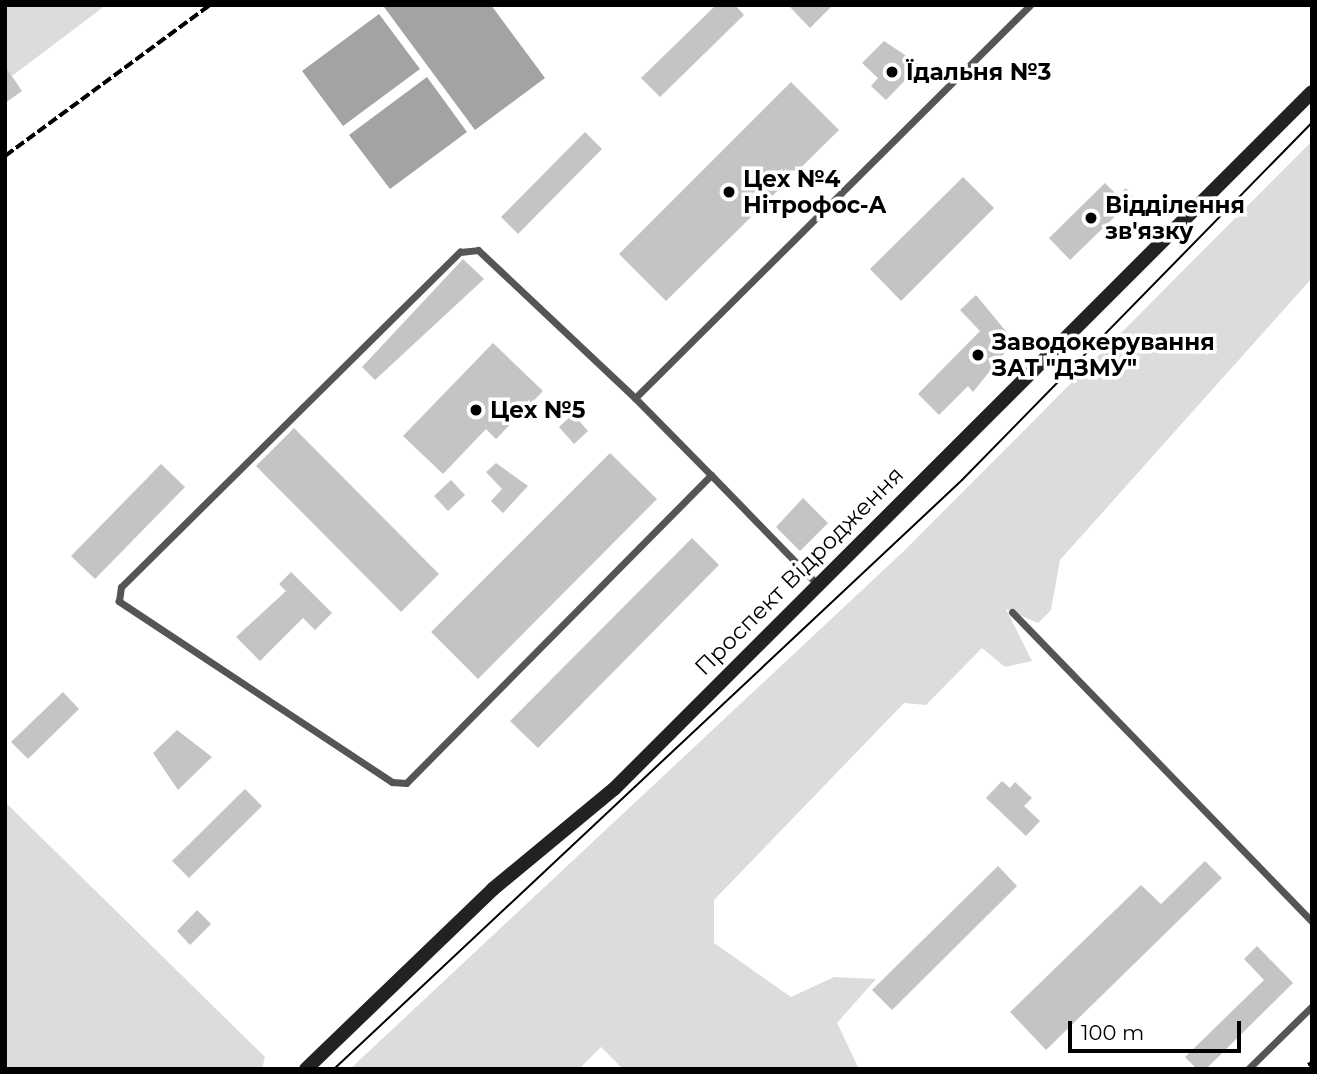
<!DOCTYPE html>
<html>
<head>
<meta charset="utf-8">
<style>
	body { margin:0 }
	#map { position:relative; width:1317px; height:1074px; overflow:hidden; background:#fff; font-family:Montserrat,sans-serif }
	div>[style] { position:absolute }
	.green>* { inset:0; background:#dcdcdc }
	.water>* { inset:0; background:#a3a3a3 }
	.building>* { inset:0; background:#c4c4c4 }
	.lane>* { height:7px; margin:-3.5px; padding:0 3.5px; transform-origin:3.5px; border-radius:3.5px; background:#555 }
	.secondary>* { height:14px; margin:-7px; padding:0 7px; transform-origin:7px; border-radius:7px; background:#222 }
	.tram>* { height:2px; margin:-1px; padding:0 1px; transform-origin:1px; border-radius:1px; background:#000 }
	.rail>* { height:3.5px; margin-top:-1.75px; transform-origin:0; background:repeating-linear-gradient(90deg,#000 0 10px,transparent 0 13.5px) }
	.dots>* { width:19px; height:19px; translate:-50% -50%; box-sizing:border-box; border:4px solid #fff; border-radius:50% }
	span { translate:-50% -50%; white-space:nowrap; text-align:center; line-height:1.15; -webkit-text-stroke:7px #fff; paint-order:stroke }
	.poi-label { font-size:23px; color:#000; font-weight:700 }
	.left { translate:0 -50%; text-align:left }
	.street-label { font-size:23px; color:#000 }
	.frame { position:absolute; inset:0; border:7px solid #000; pointer-events:none }
	.scale { position:absolute; left:1068px; top:1021px; width:173px; height:32px; box-sizing:border-box; border:4px solid #000; border-top:0; padding-left:9px; font-size:21px; line-height:24px; white-space:nowrap; color:#000; -webkit-text-stroke:5px #fff; paint-order:stroke }
</style>
</head>
<body>
<div id="map">
	<div class="green">
		<i style="clip-path:polygon(5px 5px,106px 5px,12px 76px,5px 66px)"></i>
		<i style="clip-path:polygon(1312px 141px,1312px 278px,1060px 560px,1051px 610px,1038px 623px,1006px 609px,1032px 661px,1005px 667px,982px 648px,926px 705px,904px 703px,714px 900px,714px 943px,791px 997px,834px 977px,876px 979px,837px 1023px,859px 1069px,623px 1069px,601px 1047px,579px 1069px,350px 1069px,906px 549px)"></i>
		<i style="clip-path:polygon(5px 802px,265px 1057px,262px 1069px,5px 1069px)"></i>
	</div>
	<div class="water">
		<i style="clip-path:polygon(491px 5px,545px 78px,475px 130px,384px 7px)"></i>
		<i style="clip-path:polygon(379px 14px,420px 69px,343px 126px,302px 71px)"></i>
		<i style="clip-path:polygon(427px 77px,467px 132px,390px 189px,349px 135px)"></i>
	</div>
	<div class="building">
		<i style="clip-path:polygon(716px 5px,735px 5px,744px 15px,660px 97px,641px 78px)"></i>
		<i style="clip-path:polygon(788px 5px,833px 5px,810px 28px)"></i>
		<i style="clip-path:polygon(884px 41px,920px 65px,886px 100px,871px 86px,878px 78px,862px 63px)"></i>
		<i style="clip-path:polygon(5px 66px,22px 91px,5px 103px)"></i>
		<i style="clip-path:polygon(791px 82px,839px 130px,666px 301px,619px 254px)"></i>
		<i style="clip-path:polygon(585px 132px,602px 149px,518px 234px,501px 217px)"></i>
		<i style="clip-path:polygon(963px 177px,994px 208px,901px 301px,870px 269px)"></i>
		<i style="clip-path:polygon(1105px 183px,1118px 196px,1126px 188px,1134px 198px,1070px 260px,1049px 238px)"></i>
		<i style="clip-path:polygon(463px 259px,484px 279px,375px 380px,362px 367px)"></i>
		<i style="clip-path:polygon(976px 295px,1014px 341px,973px 392px,968px 386px,939px 415px,918px 394px,980px 331px,960px 310px)"></i>
		<i style="clip-path:polygon(493px 343px,543px 391px,496px 439px,486px 429px,443px 474px,403px 436px)"></i>
		<i style="clip-path:polygon(573px 414px,588px 431px,574px 444px,559px 427px)"></i>
		<i style="clip-path:polygon(294px 428px,439px 574px,401px 612px,256px 466px)"></i>
		<i style="clip-path:polygon(610px 453px,657px 499px,478px 679px,431px 632px)"></i>
		<i style="clip-path:polygon(496px 463px,528px 486px,503px 513px,491px 501px,502px 489px,486px 472px)"></i>
		<i style="clip-path:polygon(161px 464px,185px 487px,95px 579px,71px 556px)"></i>
		<i style="clip-path:polygon(451px 480px,465px 495px,448px 511px,434px 496px)"></i>
		<i style="clip-path:polygon(803px 498px,828px 523px,800px 551px,776px 527px)"></i>
		<i style="clip-path:polygon(692px 538px,719px 565px,538px 748px,510px 721px)"></i>
		<i style="clip-path:polygon(291px 572px,332px 613px,315px 630px,303px 618px,260px 661px,236px 637px,286px 591px,279px 584px)"></i>
		<i style="clip-path:polygon(63px 692px,79px 709px,28px 759px,11px 742px)"></i>
		<i style="clip-path:polygon(177px 730px,212px 757px,178px 790px,153px 753px)"></i>
		<i style="clip-path:polygon(1002px 781px,1010px 788px,1015px 782px,1032px 798px,1024px 806px,1040px 821px,1026px 836px,986px 798px)"></i>
		<i style="clip-path:polygon(245px 789px,262px 806px,189px 878px,172px 861px)"></i>
		<i style="clip-path:polygon(1205px 861px,1222px 878px,1046px 1050px,1010px 1012px,1141px 885px,1161px 904px)"></i>
		<i style="clip-path:polygon(998px 866px,1017px 886px,892px 1010px,872px 990px)"></i>
		<i style="clip-path:polygon(197px 910px,211px 924px,190px 945px,177px 931px)"></i>
		<i style="clip-path:polygon(1257px 946px,1293px 983px,1206px 1069px,1197px 1069px,1185px 1057px,1264px 980px,1244px 959px)"></i>
	</div>
	<div class="lane">
		<i style="left:635px;top:398px;width:557px;rotate:-44.85deg"></i>
		<i style="left:711px;top:475px;width:433px;rotate:134.7deg"></i>
		<i style="left:406px;top:783px;width:14px;rotate:-176deg"></i>
		<i style="left:392px;top:782px;width:328px;rotate:-146.5deg"></i>
		<i style="left:119px;top:601px;width:14px;rotate:-82deg"></i>
		<i style="left:121px;top:587px;width:477px;rotate:-44.7deg"></i>
		<i style="left:460px;top:252px;width:18px;rotate:-6deg"></i>
		<i style="left:478px;top:250px;width:216px;rotate:43.3deg"></i>
		<i style="left:635px;top:398px;width:108px;rotate:45.4deg"></i>
		<i style="left:711px;top:475px;width:152px;rotate:45.8deg"></i>
		<i style="left:1012px;top:612px;width:431px;rotate:45.9deg"></i>
		<i style="left:1248px;top:1069px;width:90px;rotate:-44.5deg"></i>
	</div>
	<div class="secondary">
		<i style="left:306px;top:1069px;width:260px;rotate:-43.9deg"></i>
		<i style="left:493px;top:889px;width:157px;rotate:-39.6deg"></i>
		<i style="left:614px;top:789px;width:986px;rotate:-44.96deg"></i>
	</div>
	<div class="tram">
		<i style="left:334px;top:1069px;width:861px;rotate:-43.16deg"></i>
		<i style="left:962px;top:480px;width:500px;rotate:-45.6deg"></i>
	</div>
	<div class="rail">
		<i style="left:5px;top:156px;width:255px;rotate:-36.4deg"></i>
		<i style="left:1308px;top:1065px;width:4px;rotate:-27deg"></i>
	</div>
	<div class="dots">
		<i style="left:892px;top:72px;background:#000"></i>
		<i style="left:729px;top:192px;background:#000"></i>
		<i style="left:1091px;top:218px;background:#000"></i>
		<i style="left:978px;top:355px;background:#000"></i>
		<i style="left:476px;top:410px;background:#000"></i>
	</div>
	<div class="poi-label">
		<span class="left" style="left:906px;top:72px">Їдальня №3</span>
		<span class="left" style="left:743px;top:192px">Цех №4<br>Нітрофос-А</span>
		<span class="left" style="left:1105px;top:218px">Відділення<br>зв'язку</span>
		<span class="left" style="left:992px;top:355px">Заводокерування<br>ЗАТ "ДЗМУ"</span>
		<span class="left" style="left:490px;top:410px">Цех №5</span>
	</div>
	<div class="street-label">
		<span style="left:799px;top:571px;rotate:-45deg">Проспект Відродження</span>
	</div>
	<div class="frame"></div>
	<div class="scale">100 m</div>
</div>
</body>
</html>
